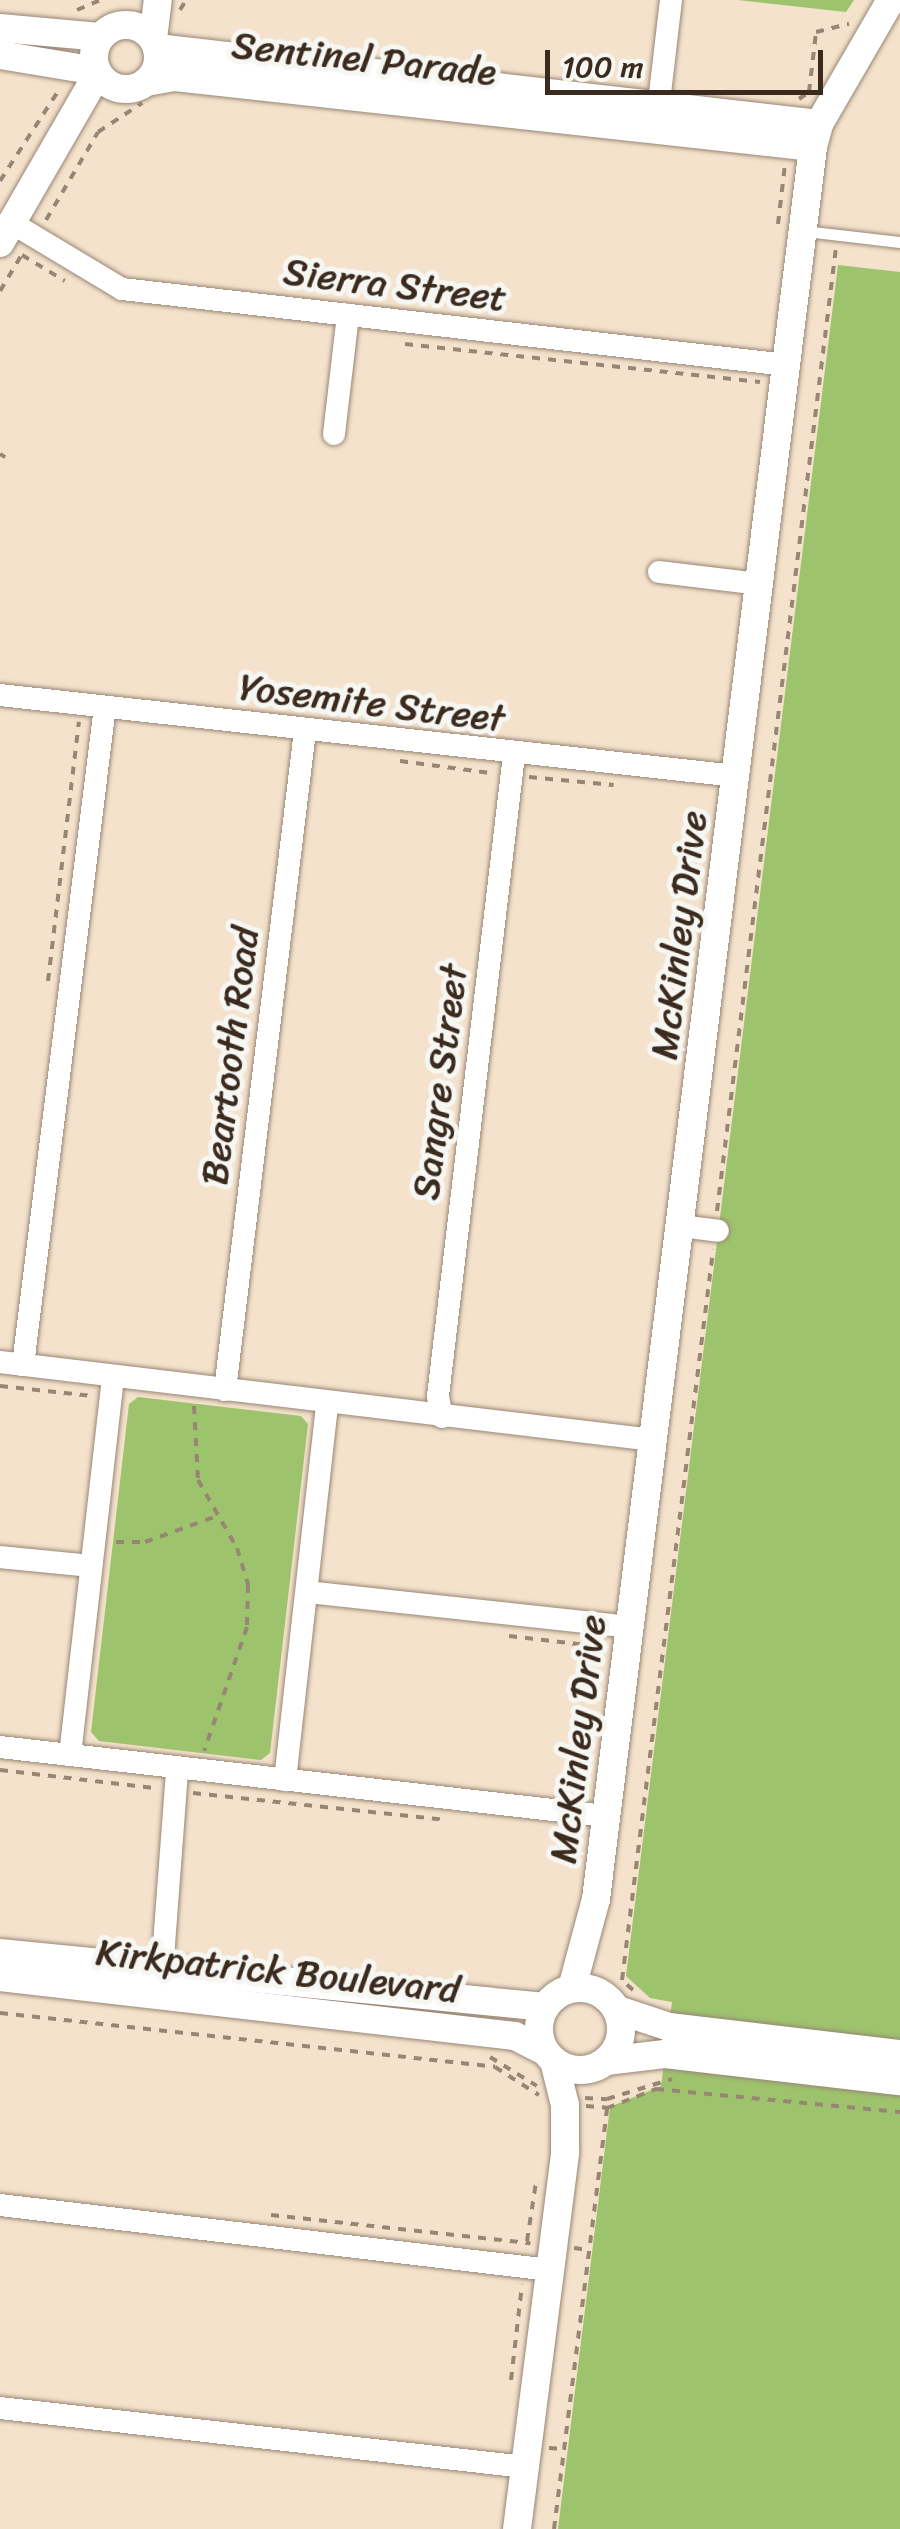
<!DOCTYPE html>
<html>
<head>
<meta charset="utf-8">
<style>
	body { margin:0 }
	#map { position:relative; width:900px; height:2529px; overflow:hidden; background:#f4e2cc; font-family:Sriracha,sans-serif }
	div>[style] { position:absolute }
	.green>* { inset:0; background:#9ec36d }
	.path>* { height:4px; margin-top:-2px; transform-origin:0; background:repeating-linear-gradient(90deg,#988675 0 8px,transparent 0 16px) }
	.roads { filter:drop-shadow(0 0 2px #988675) drop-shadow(0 0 2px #988675) }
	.service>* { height:11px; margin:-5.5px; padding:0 5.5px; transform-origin:5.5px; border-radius:5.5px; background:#fff }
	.minor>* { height:22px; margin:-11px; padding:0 11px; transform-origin:11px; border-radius:11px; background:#fff }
	.tertiary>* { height:28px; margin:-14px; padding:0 14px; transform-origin:14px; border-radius:14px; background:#fff }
	.tertiary>.ring { margin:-14px; padding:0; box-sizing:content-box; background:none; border:28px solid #fff; border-radius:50% }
	span { translate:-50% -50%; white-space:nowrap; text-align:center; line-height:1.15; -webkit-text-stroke:10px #f6f6f2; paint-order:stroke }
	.street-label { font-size:38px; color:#3b2a1e }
	.scale { position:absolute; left:545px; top:50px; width:278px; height:45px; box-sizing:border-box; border:5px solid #3b2a1e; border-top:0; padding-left:12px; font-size:30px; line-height:35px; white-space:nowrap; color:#3b2a1e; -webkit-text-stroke:8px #f6f6f2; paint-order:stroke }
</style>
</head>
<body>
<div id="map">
	<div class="green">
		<i style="clip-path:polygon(738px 0,854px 0,846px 12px)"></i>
		<i style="clip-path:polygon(838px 265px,900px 272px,900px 2529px,558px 2529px,610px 2107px,661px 2086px,672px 2002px,650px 1998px,626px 1976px)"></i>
		<i style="clip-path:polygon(138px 1397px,301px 1416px,308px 1424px,270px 1753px,261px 1760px,99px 1741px,91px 1732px,129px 1404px)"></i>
	</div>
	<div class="path">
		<i style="left:77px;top:10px;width:25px;rotate:-23deg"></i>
		<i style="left:180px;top:10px;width:12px;rotate:-59deg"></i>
		<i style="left:799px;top:99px;width:12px;rotate:-35deg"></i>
		<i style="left:809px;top:92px;width:60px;rotate:-83.3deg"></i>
		<i style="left:816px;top:32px;width:34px;rotate:-14deg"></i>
		<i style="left:0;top:181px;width:105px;rotate:-57.1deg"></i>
		<i style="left:46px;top:220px;width:102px;rotate:-59.4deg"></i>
		<i style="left:98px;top:132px;width:53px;rotate:-33.4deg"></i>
		<i style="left:778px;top:224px;width:60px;rotate:-83.3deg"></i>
		<i style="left:22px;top:255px;width:50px;rotate:31.2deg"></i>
		<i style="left:0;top:291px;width:41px;rotate:-59deg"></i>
		<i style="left:405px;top:344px;width:357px;rotate:6.1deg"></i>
		<i style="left:0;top:454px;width:6px;rotate:31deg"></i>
		<i style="left:400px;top:761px;width:91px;rotate:7.6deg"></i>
		<i style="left:529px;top:777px;width:85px;rotate:5.4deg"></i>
		<i style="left:48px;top:981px;width:261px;rotate:-83.2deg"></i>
		<i style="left:717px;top:1211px;width:970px;rotate:-82.96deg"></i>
		<i style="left:0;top:1386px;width:93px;rotate:6.2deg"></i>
		<i style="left:194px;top:1406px;width:74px;rotate:86.9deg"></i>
		<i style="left:198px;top:1480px;width:78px;rotate:60.2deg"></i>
		<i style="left:237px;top:1548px;width:39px;rotate:73deg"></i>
		<i style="left:248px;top:1585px;width:42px;rotate:91.4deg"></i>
		<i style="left:247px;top:1627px;width:131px;rotate:109.1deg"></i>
		<i style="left:116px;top:1542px;width:29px"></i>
		<i style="left:145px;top:1542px;width:77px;rotate:-19.9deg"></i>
		<i style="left:509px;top:1636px;width:95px;rotate:6.7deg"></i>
		<i style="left:0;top:1770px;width:155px;rotate:6.7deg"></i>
		<i style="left:193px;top:1793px;width:255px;rotate:6.1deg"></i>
		<i style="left:633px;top:1990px;width:15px;rotate:-138deg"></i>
		<i style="left:622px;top:1980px;width:736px;rotate:-82.89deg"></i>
		<i style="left:0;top:2013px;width:498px;rotate:6.2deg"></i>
		<i style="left:495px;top:2067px;width:52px;rotate:32.5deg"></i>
		<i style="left:490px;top:2057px;width:55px;rotate:31.7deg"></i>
		<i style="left:585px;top:2098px;width:22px;rotate:3deg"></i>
		<i style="left:607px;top:2099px;width:68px;rotate:-17.1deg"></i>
		<i style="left:586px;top:2106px;width:21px;rotate:5deg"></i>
		<i style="left:607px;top:2108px;width:53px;rotate:-21.2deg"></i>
		<i style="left:656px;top:2089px;width:245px;rotate:5.4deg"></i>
		<i style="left:271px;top:2215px;width:261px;rotate:6.2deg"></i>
		<i style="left:527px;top:2241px;width:60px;rotate:-81.3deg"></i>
		<i style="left:574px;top:2248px;width:15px;rotate:8deg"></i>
		<i style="left:511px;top:2380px;width:96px;rotate:-83.4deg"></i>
		<i style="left:549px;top:2448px;width:15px;rotate:4deg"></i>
		<i style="left:554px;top:2529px;width:424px;rotate:-82.8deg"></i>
	</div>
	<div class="roads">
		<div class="service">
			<i style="left:805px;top:231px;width:96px;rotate:6.6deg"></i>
		</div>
		<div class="minor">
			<i style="left:657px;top:119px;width:120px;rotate:-83.3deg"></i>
			<i style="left:12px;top:223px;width:128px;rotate:31deg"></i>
			<i style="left:122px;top:289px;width:669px;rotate:6.52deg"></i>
			<i style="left:334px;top:434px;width:120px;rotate:-83.3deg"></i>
			<i style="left:659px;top:572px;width:102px;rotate:6.8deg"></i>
			<i style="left:0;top:695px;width:740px;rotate:6.28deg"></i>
			<i style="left:680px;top:1226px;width:38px;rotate:7deg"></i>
			<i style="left:0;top:1362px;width:658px;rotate:6.81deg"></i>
			<i style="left:23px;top:1365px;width:663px;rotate:-82.9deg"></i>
			<i style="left:225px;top:1390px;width:664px;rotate:-83.08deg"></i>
			<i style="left:442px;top:1417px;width:21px;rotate:-101deg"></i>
			<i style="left:438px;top:1396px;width:645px;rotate:-83.24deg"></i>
			<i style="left:0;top:1557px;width:91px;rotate:5.6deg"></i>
			<i style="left:308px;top:1592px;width:324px;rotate:6.2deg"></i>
			<i style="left:0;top:1747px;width:610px;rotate:6.5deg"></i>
			<i style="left:70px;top:1755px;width:381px;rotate:-83.5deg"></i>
			<i style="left:285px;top:1780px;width:378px;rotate:-83.6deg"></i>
			<i style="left:162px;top:1971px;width:202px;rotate:-85.7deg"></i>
			<i style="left:0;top:2205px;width:554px;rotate:6.74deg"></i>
			<i style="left:0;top:2408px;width:528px;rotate:6.41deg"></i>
		</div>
		<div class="tertiary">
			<i class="ring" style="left:94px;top:25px;width:36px;height:36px"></i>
			<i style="left:0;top:28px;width:100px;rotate:5.1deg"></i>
			<i style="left:153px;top:39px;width:39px;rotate:-83deg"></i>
			<i style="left:157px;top:48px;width:666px;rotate:6.55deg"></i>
			<i style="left:0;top:55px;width:98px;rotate:9.4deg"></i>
			<i style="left:146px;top:82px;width:29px;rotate:-10deg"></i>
			<i style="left:175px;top:77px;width:642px;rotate:6.26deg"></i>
			<i style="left:0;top:243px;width:196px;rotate:-60deg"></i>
			<i style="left:0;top:1953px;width:548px;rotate:5.66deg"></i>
			<i style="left:0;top:1977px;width:518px;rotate:6.54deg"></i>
			<i style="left:515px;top:2036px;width:34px;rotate:27deg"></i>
			<i class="ring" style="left:539px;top:1988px;width:54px;height:54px"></i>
			<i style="left:572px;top:1988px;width:92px;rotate:-74.9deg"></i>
			<i style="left:596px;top:1899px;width:1765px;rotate:-82.94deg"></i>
			<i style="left:813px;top:147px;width:24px;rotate:-75deg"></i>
			<i style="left:819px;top:124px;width:143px;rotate:-59.9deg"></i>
			<i style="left:618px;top:2010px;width:54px;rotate:18.4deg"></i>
			<i style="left:669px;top:2027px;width:233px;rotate:6.7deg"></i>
			<i style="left:606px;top:2061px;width:59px;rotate:-6.8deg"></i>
			<i style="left:665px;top:2054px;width:237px;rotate:6.6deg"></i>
			<i style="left:517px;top:2529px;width:380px;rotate:-82.7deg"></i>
			<i style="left:565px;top:2152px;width:47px;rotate:-90deg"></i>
			<i style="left:565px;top:2105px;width:45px;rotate:-104deg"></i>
		</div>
	</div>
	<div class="street-label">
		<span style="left:364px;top:59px;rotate:6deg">Sentinel Parade</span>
		<span style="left:395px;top:285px;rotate:7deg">Sierra Street</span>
		<span style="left:372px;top:703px;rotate:7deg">Yosemite Street</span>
		<span style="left:679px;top:935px;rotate:-83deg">McKinley Drive</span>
		<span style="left:230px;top:1056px;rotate:-83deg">Beartooth Road</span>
		<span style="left:440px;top:1082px;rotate:-83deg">Sangre Street</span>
		<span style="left:578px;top:1739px;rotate:-83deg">McKinley Drive</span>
		<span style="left:278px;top:1971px;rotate:6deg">Kirkpatrick Boulevard</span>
	</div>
	<div class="scale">100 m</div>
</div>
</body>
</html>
